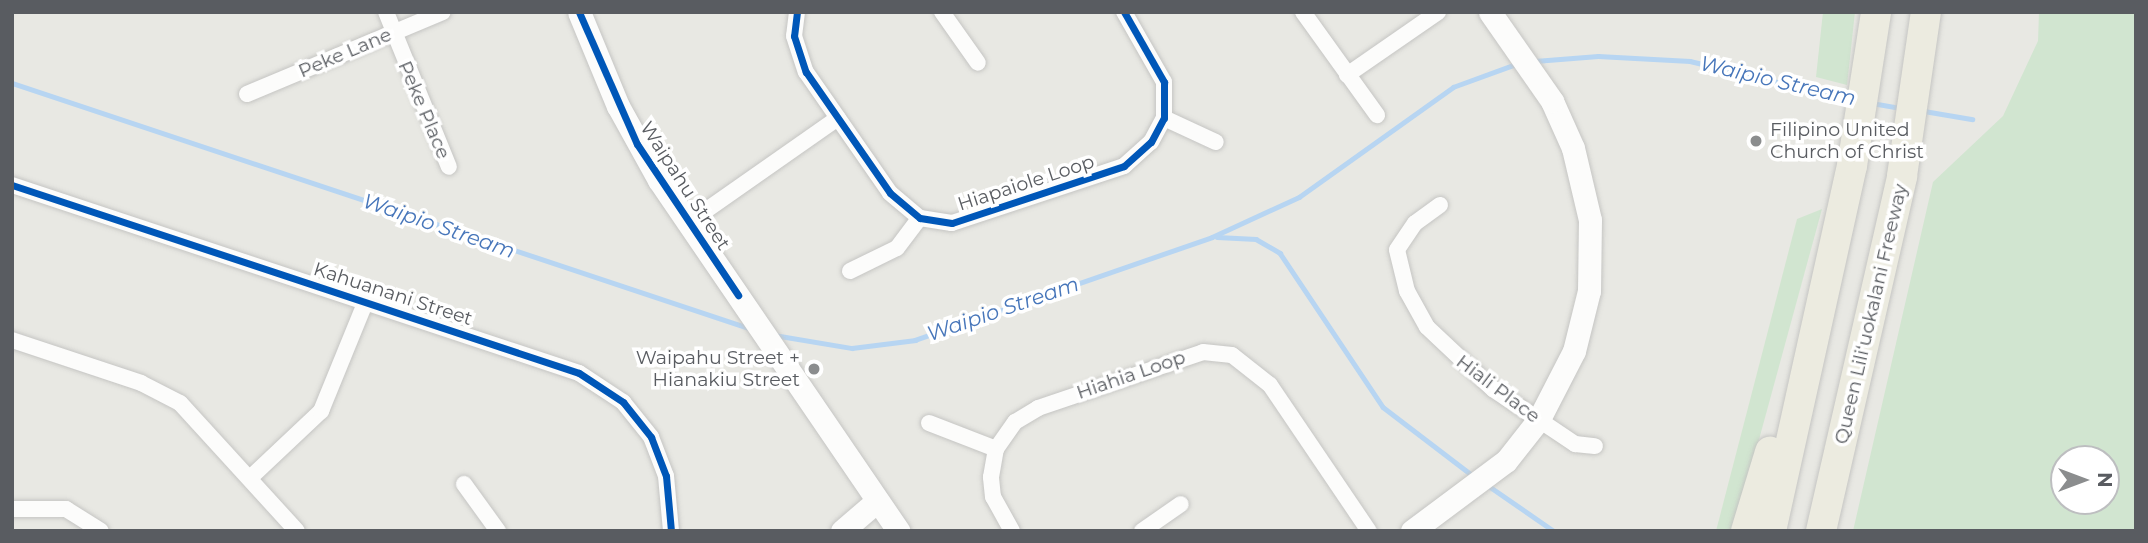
<!DOCTYPE html>
<html>
<head>
<meta charset="utf-8">
<style>
	body { margin:0 }
	#map { position:relative; width:2148px; height:543px; overflow:hidden; background:#e8e8e3; font-family:Montserrat,sans-serif }
	div>[style] { position:absolute }
	.green>* { inset:0; background:#d1e5d0 }
	.stream>* { height:4.5px; margin:-2.25px; padding:0 2.25px; transform-origin:2.25px; border-radius:2.25px; background:#b7d5f2 }
	.roads { filter:drop-shadow(0 0 2px #c5c5c3) drop-shadow(0 0 2px #c5c5c3) }
	.street>* { height:16px; margin:-8px; padding:0 8px; transform-origin:8px; border-radius:8px; background:#fcfcfb }
	.secondary>* { height:23px; margin:-11.5px; padding:0 11.5px; transform-origin:11.5px; border-radius:11.5px; background:#fcfcfb }
	.highway>* { height:30px; margin:-15px; padding:0 15px; transform-origin:15px; border-radius:15px; background:#ecebe0 }
	.cycleway>* { height:7px; margin:-3.5px; padding:0 3.5px; transform-origin:3.5px; border-radius:3.5px; background:#0057b8 }
	.dots>* { width:19px; height:19px; translate:-50% -50%; box-sizing:border-box; border:4px solid #fff; border-radius:50% }
	span { translate:-50% -50%; white-space:nowrap; text-align:center; line-height:1.15; -webkit-text-stroke:7px #fff; paint-order:stroke }
	.street-label { font-size:19px; color:#595c61 }
	.poi-label { font-size:19px; color:#595c61 }
	.left { translate:0 -50%; text-align:left }
	.right { translate:-100% -50%; text-align:right }
	.water-label { font-size:21px; color:#4776ba; font-style:italic }
	.frame { position:absolute; inset:0; border:14px solid #595c61; pointer-events:none }
	.north { position:absolute; left:2050px; top:445px; width:70px; height:70px; box-sizing:border-box; background:#fff; border:2px solid #bdbec0; border-radius:50%; rotate:90deg; font-size:19px; font-weight:700; line-height:28px; text-align:center; color:#595c61 }
	.north::after { content:''; display:block; margin:auto; width:24px; height:32px; background:#8b8d8e; clip-path:polygon(50% 0,100% 100%,50% 72%,0 100%) }
</style>
</head>
<body>
<div id="map">
	<div class="green">
		<i style="clip-path:polygon(1823px 12px,1855px 12px,1847px 85px,1816px 77px)"></i>
		<i style="clip-path:polygon(evenodd,2039px 12px,2136px 12px,2136px 531px,1853px 531px,1933px 182px,2003px 116px,2038px 41px,2039px 12px,2064px 459px,2106px 459px,2106px 501px,2064px 501px,2064px 459px)"></i>
		<i style="clip-path:polygon(1822px 209px,1734px 531px,1716px 531px,1797px 219px)"></i>
	</div>
	<div class="stream">
		<i style="left:1535px;top:61px;width:63px;rotate:-4.5deg"></i>
		<i style="left:1598px;top:56px;width:92px;rotate:3.1deg"></i>
		<i style="left:1690px;top:61px;width:168px;rotate:13.5deg"></i>
		<i style="left:12px;top:83px;width:777px;rotate:18.39deg"></i>
		<i style="left:1872px;top:103px;width:29px;rotate:10deg"></i>
		<i style="left:1924px;top:111px;width:49px;rotate:9.5deg"></i>
		<i style="left:1217px;top:237px;width:39px;rotate:3deg"></i>
		<i style="left:1256px;top:239px;width:28px;rotate:30deg"></i>
		<i style="left:1280px;top:253px;width:185px;rotate:56.2deg"></i>
		<i style="left:1383px;top:407px;width:112px;rotate:37.4deg"></i>
		<i style="left:774px;top:335px;width:79px;rotate:9.5deg"></i>
		<i style="left:852px;top:348px;width:64px;rotate:-7.2deg"></i>
		<i style="left:915px;top:340px;width:314px;rotate:-19.1deg"></i>
		<i style="left:1212px;top:237px;width:96px;rotate:-24.7deg"></i>
		<i style="left:1299px;top:197px;width:189px;rotate:-35.5deg"></i>
		<i style="left:1453px;top:87px;width:67px;rotate:-20.1deg"></i>
		<i style="left:1486px;top:484px;width:83px;rotate:34.7deg"></i>
	</div>
	<div class="roads">
		<div class="street">
			<i style="left:386px;top:12px;width:167px;rotate:67.9deg"></i>
			<i style="left:797px;top:12px;width:24px;rotate:97deg"></i>
			<i style="left:794px;top:36px;width:38px;rotate:72deg"></i>
			<i style="left:806px;top:72px;width:147px;rotate:55.2deg"></i>
			<i style="left:890px;top:193px;width:39px;rotate:40deg"></i>
			<i style="left:920px;top:218px;width:32px;rotate:9deg"></i>
			<i style="left:952px;top:223px;width:181px;rotate:-18.3deg"></i>
			<i style="left:1124px;top:166px;width:36px;rotate:-42deg"></i>
			<i style="left:1151px;top:142px;width:27px;rotate:-62deg"></i>
			<i style="left:1164px;top:118px;width:36px;rotate:-90deg"></i>
			<i style="left:1164px;top:82px;width:81px;rotate:-119.7deg"></i>
			<i style="left:942px;top:12px;width:62px;rotate:54.8deg"></i>
			<i style="left:1303px;top:12px;width:127px;rotate:54.3deg"></i>
			<i style="left:1347px;top:75px;width:111px;rotate:-34.7deg"></i>
			<i style="left:247px;top:94px;width:212px;rotate:-22.7deg"></i>
			<i style="left:1164px;top:118px;width:57px;rotate:24.8deg"></i>
			<i style="left:12px;top:185px;width:597px;rotate:18.34deg"></i>
			<i style="left:579px;top:373px;width:53px;rotate:33.4deg"></i>
			<i style="left:623px;top:402px;width:45px;rotate:51.3deg"></i>
			<i style="left:651px;top:437px;width:42px;rotate:69deg"></i>
			<i style="left:666px;top:476px;width:55px;rotate:84.8deg"></i>
			<i style="left:1440px;top:205px;width:31px;rotate:144deg"></i>
			<i style="left:1415px;top:223px;width:32px;rotate:124deg"></i>
			<i style="left:1397px;top:250px;width:42px;rotate:76.3deg"></i>
			<i style="left:1407px;top:291px;width:41px;rotate:60.9deg"></i>
			<i style="left:1427px;top:327px;width:91px;rotate:43.2deg"></i>
			<i style="left:1493px;top:389px;width:99px;rotate:33.9deg"></i>
			<i style="left:1575px;top:444px;width:20px;rotate:6deg"></i>
			<i style="left:688px;top:223px;width:183px;rotate:-35deg"></i>
			<i style="left:850px;top:271px;width:52px;rotate:-26.1deg"></i>
			<i style="left:897px;top:248px;width:38px;rotate:-53deg"></i>
			<i style="left:12px;top:340px;width:136px;rotate:18.4deg"></i>
			<i style="left:141px;top:383px;width:44px;rotate:27.1deg"></i>
			<i style="left:180px;top:403px;width:173px;rotate:47.6deg"></i>
			<i style="left:929px;top:423px;width:72px;rotate:21.2deg"></i>
			<i style="left:250px;top:478px;width:98px;rotate:-43.3deg"></i>
			<i style="left:321px;top:411px;width:119px;rotate:-67.8deg"></i>
			<i style="left:464px;top:484px;width:58px;rotate:54.1deg"></i>
			<i style="left:12px;top:509px;width:54px"></i>
			<i style="left:66px;top:509px;width:41px;rotate:32.2deg"></i>
			<i style="left:1012px;top:531px;width:39px;rotate:-119deg"></i>
			<i style="left:993px;top:497px;width:20px;rotate:-96deg"></i>
			<i style="left:991px;top:477px;width:28px;rotate:-80deg"></i>
			<i style="left:996px;top:449px;width:33px;rotate:-55deg"></i>
			<i style="left:1015px;top:422px;width:27px;rotate:-31deg"></i>
			<i style="left:1038px;top:408px;width:174px;rotate:-18.7deg"></i>
			<i style="left:1203px;top:352px;width:29px;rotate:6deg"></i>
			<i style="left:1232px;top:355px;width:48px;rotate:38.3deg"></i>
			<i style="left:1270px;top:385px;width:176px;rotate:55.9deg"></i>
			<i style="left:1142px;top:531px;width:47px;rotate:-34.7deg"></i>
		</div>
		<div class="secondary">
			<i style="left:579px;top:12px;width:102px;rotate:67.5deg"></i>
			<i style="left:618px;top:106px;width:85px;rotate:61deg"></i>
			<i style="left:659px;top:180px;width:425px;rotate:55.7deg"></i>
			<i style="left:842px;top:531px;width:46px;rotate:-40.6deg"></i>
			<i style="left:1412px;top:531px;width:117px;rotate:-36.7deg"></i>
			<i style="left:1506px;top:461px;width:53px;rotate:-51.8deg"></i>
			<i style="left:1539px;top:419px;width:76px;rotate:-62.8deg"></i>
			<i style="left:1574px;top:351px;width:62px;rotate:-76deg"></i>
			<i style="left:1589px;top:291px;width:71px;rotate:-89.2deg"></i>
			<i style="left:1590px;top:220px;width:74px;rotate:-103.3deg"></i>
			<i style="left:1573px;top:148px;width:51px;rotate:-114.1deg"></i>
			<i style="left:1552px;top:101px;width:108px;rotate:-124.9deg"></i>
		</div>
		<div class="highway">
			<i style="left:1746px;top:531px;width:83px;rotate:-73.1deg"></i>
			<i style="left:1771px;top:531px;width:374px;rotate:-77.5deg"></i>
			<i style="left:1852px;top:166px;width:156px;rotate:-81.1deg"></i>
			<i style="left:1821px;top:531px;width:364px;rotate:-77.1deg"></i>
			<i style="left:1902px;top:176px;width:166px;rotate:-81.7deg"></i>
		</div>
	</div>
	<div class="cycleway">
		<i style="left:579px;top:12px;width:144px;rotate:66.3deg"></i>
		<i style="left:637px;top:144px;width:182px;rotate:56.2deg"></i>
		<i style="left:797px;top:12px;width:24px;rotate:97deg"></i>
		<i style="left:794px;top:36px;width:38px;rotate:72deg"></i>
		<i style="left:806px;top:72px;width:147px;rotate:55.2deg"></i>
		<i style="left:890px;top:193px;width:39px;rotate:40deg"></i>
		<i style="left:920px;top:218px;width:32px;rotate:9deg"></i>
		<i style="left:952px;top:223px;width:181px;rotate:-18.3deg"></i>
		<i style="left:1124px;top:166px;width:36px;rotate:-42deg"></i>
		<i style="left:1151px;top:142px;width:27px;rotate:-62deg"></i>
		<i style="left:1164px;top:118px;width:36px;rotate:-90deg"></i>
		<i style="left:1164px;top:82px;width:81px;rotate:-119.7deg"></i>
		<i style="left:12px;top:185px;width:597px;rotate:18.34deg"></i>
		<i style="left:579px;top:373px;width:53px;rotate:33.4deg"></i>
		<i style="left:623px;top:402px;width:45px;rotate:51.3deg"></i>
		<i style="left:651px;top:437px;width:42px;rotate:69deg"></i>
		<i style="left:666px;top:476px;width:55px;rotate:84.8deg"></i>
	</div>
	<div class="dots">
		<i style="left:1756px;top:141px;background:#8b8d8e"></i>
		<i style="left:814px;top:369px;background:#8b8d8e"></i>
	</div>
	<div class="street-label">
		<span style="left:345px;top:53px;rotate:-23deg">Peke Lane</span>
		<span style="left:424px;top:110px;rotate:67deg">Peke Place</span>
		<span style="left:1026px;top:183px;rotate:-18deg">Hiapaiole Loop</span>
		<span style="left:685px;top:186px;rotate:57deg">Waipahu Street</span>
		<span style="left:393px;top:294px;rotate:18deg">Kahuanani Street</span>
		<span style="left:1871px;top:314px;rotate:-77deg">Queen Liliʻuokalani Freeway</span>
		<span style="left:1131px;top:375px;rotate:-19deg">Hiahia Loop</span>
		<span style="left:1498px;top:389px;rotate:37deg">Hiali Place</span>
	</div>
	<div class="poi-label">
		<span class="left" style="left:1770px;top:141px">Filipino United<br>Church of Christ</span>
		<span class="right" style="left:800px;top:369px">Waipahu Street +<br>Hianakiu Street</span>
	</div>
	<div class="water-label">
		<span style="left:1778px;top:81px;rotate:13deg">Waipio Stream</span>
		<span style="left:439px;top:226px;rotate:19deg">Waipio Stream</span>
		<span style="left:1003px;top:309px;rotate:-19deg">Waipio Stream</span>
	</div>
	<div class="frame"></div>
	<div class="north">N</div>
</div>
</body>
</html>
